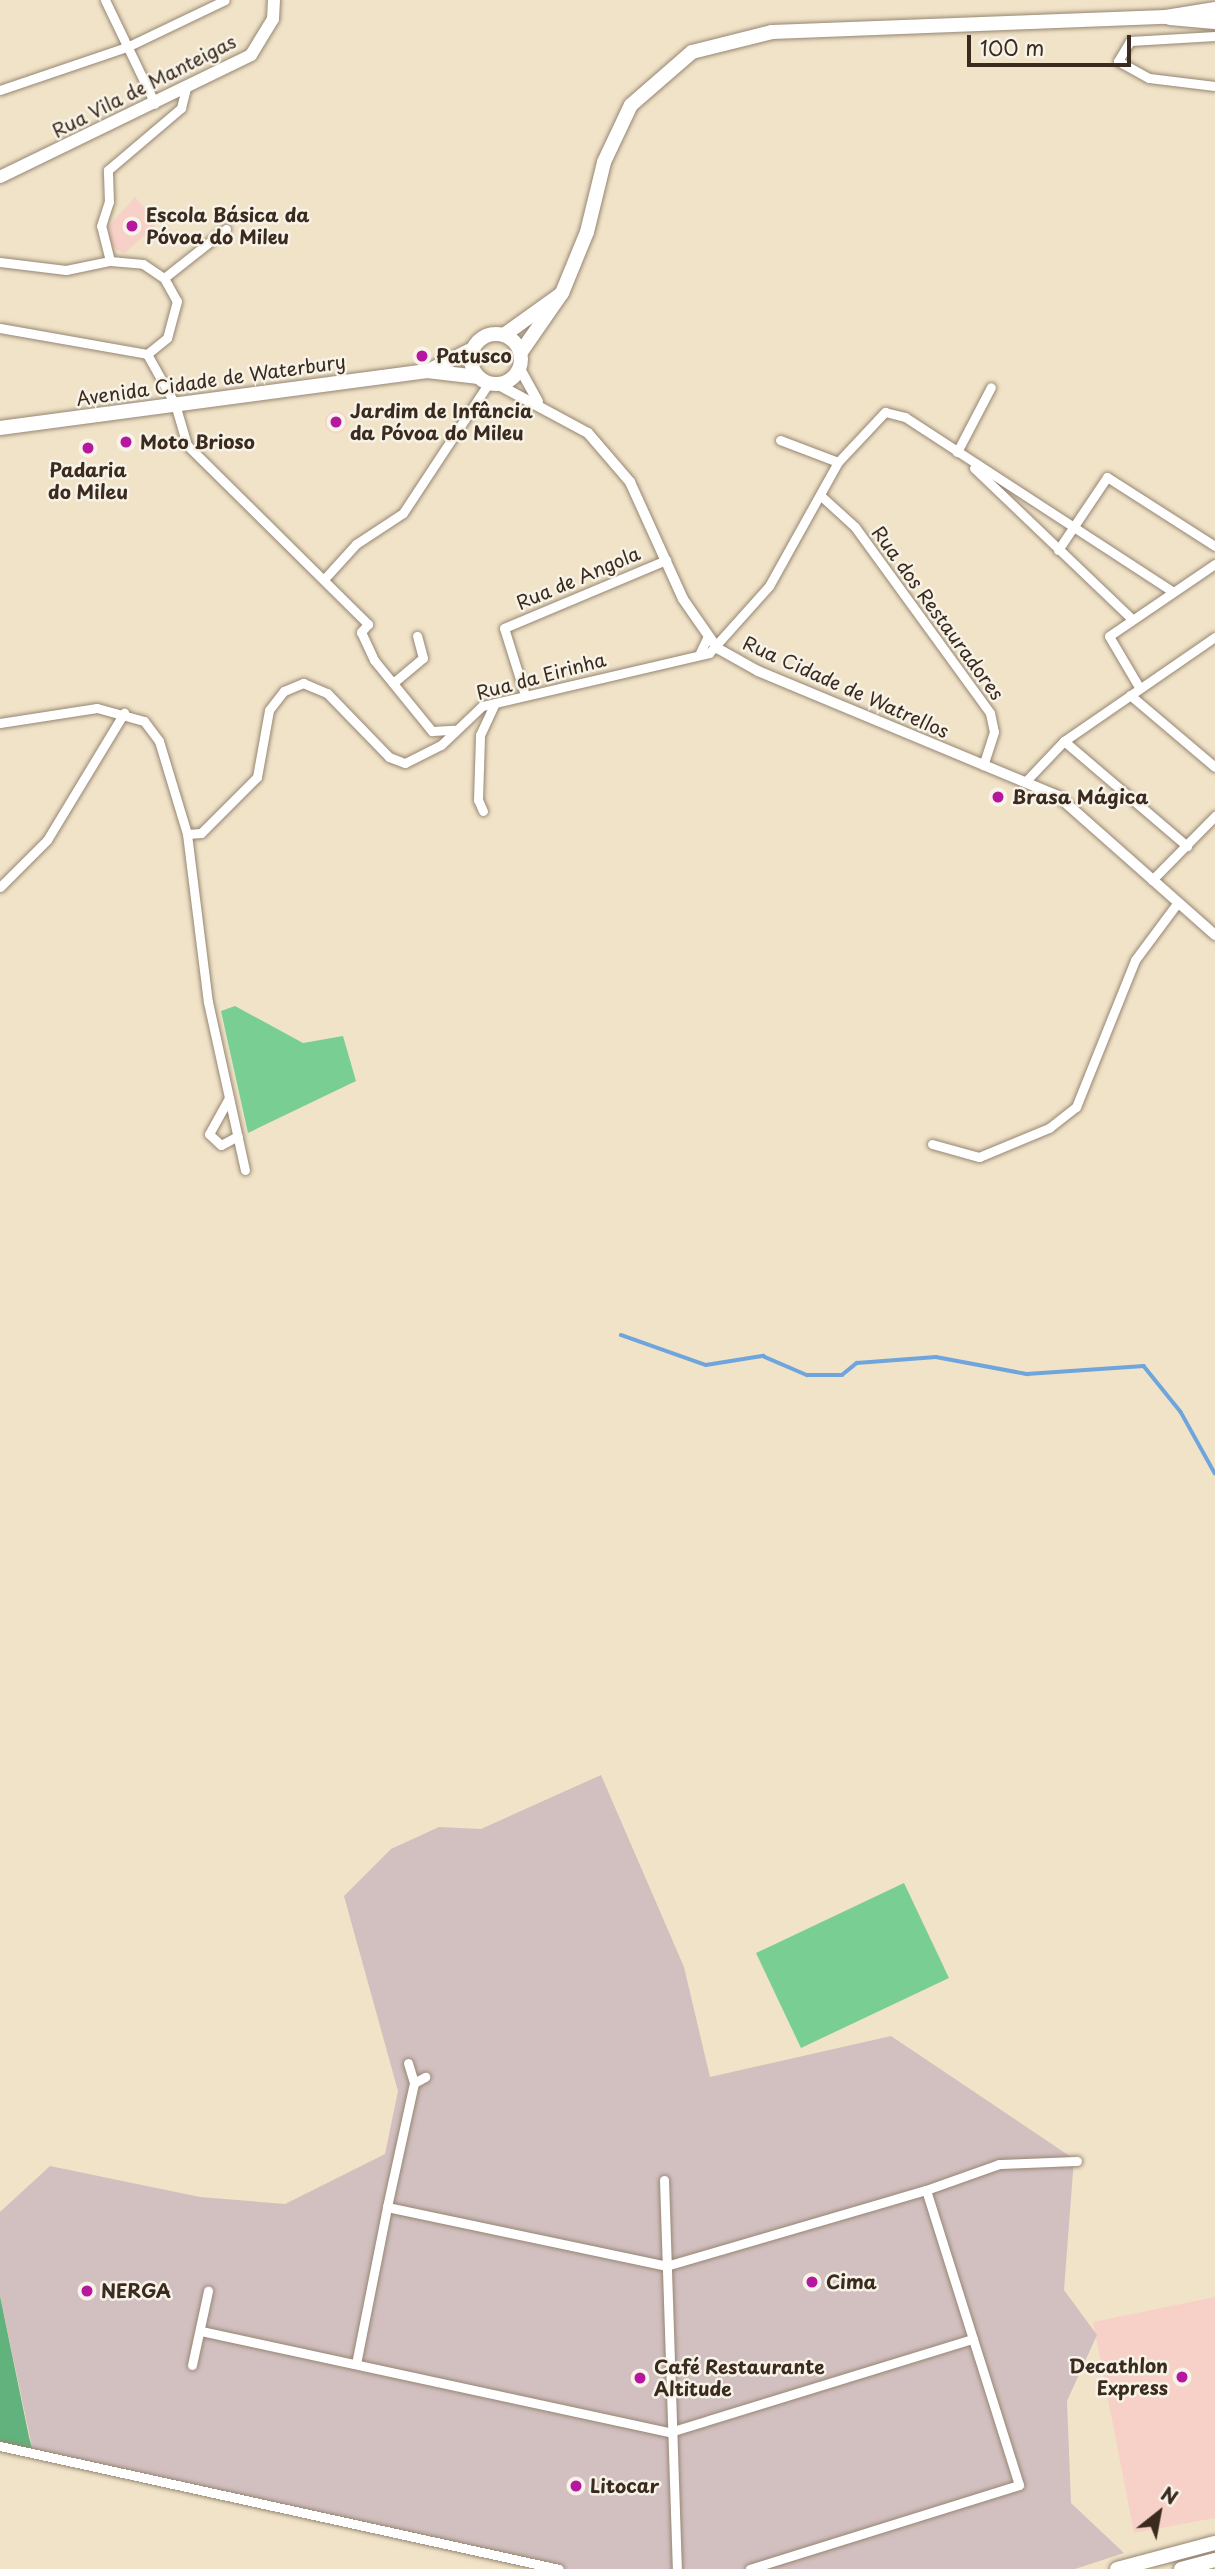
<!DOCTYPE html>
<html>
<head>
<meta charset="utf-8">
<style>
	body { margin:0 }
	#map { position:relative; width:1215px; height:2569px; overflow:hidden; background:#f1e3c8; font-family:"Playpen Sans",sans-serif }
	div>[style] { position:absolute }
	.built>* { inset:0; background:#f7d1c7 }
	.round { border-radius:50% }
	.industrial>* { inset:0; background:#d2bfc0 }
	.green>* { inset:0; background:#79cf93 }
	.forest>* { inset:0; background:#62b27d }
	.stream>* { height:3.5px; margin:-1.75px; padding:0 1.75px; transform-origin:1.75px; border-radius:1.75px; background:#6fa5dc }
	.roads { filter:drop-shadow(0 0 2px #968673) drop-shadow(0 0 2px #968673) }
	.minor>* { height:9px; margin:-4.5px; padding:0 4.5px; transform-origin:4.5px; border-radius:4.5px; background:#fff }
	.tertiary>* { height:10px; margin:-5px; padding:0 5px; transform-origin:5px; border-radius:5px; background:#fff }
	.secondary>* { height:12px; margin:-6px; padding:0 6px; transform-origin:6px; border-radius:6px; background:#fff }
	.primary>* { height:14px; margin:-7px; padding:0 7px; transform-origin:7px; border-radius:7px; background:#fff }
	.primary>.ring { margin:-7px; padding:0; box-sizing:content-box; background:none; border:14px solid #fff; border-radius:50% }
	.trunk>* { height:14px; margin:-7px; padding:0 7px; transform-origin:7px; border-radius:7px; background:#fff }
	.dots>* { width:19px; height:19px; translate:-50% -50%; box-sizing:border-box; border:4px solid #f7f3e8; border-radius:50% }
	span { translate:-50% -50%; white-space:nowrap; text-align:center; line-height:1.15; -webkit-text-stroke:5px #f7f3e8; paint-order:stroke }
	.street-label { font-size:19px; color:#3b2a1e }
	.poi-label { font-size:19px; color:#3b2a1e; font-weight:700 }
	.left { translate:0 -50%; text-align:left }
	.right { translate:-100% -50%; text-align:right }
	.north { position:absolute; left:1124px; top:2478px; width:70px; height:70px; -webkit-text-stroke:5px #f7f3e8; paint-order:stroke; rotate:31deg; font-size:19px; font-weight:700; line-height:28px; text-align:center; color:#3b2a1e }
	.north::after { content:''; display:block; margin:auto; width:24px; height:32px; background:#3b2a1e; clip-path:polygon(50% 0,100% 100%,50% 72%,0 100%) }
	.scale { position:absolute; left:967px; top:35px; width:164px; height:32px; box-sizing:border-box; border:4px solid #3b2a1e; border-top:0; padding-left:9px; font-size:21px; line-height:24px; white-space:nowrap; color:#3b2a1e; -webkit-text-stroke:5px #f7f3e8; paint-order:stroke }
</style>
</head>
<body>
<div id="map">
	<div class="built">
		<i style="clip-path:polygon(135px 197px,158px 223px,124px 254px,111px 245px,107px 228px)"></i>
		<i class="round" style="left:325px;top:411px;width:22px;height:22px"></i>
		<i style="clip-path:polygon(1215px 2297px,1215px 2518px,1134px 2533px,1093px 2322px)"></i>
	</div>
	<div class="industrial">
		<i style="clip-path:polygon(601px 1775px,684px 1967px,710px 2077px,891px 2036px,1074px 2159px,1064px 2290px,1097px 2335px,1067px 2401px,1071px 2503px,1124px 2553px,1075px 2569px,559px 2569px,33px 2452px,0 2296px,0 2212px,50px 2166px,200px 2197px,285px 2204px,385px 2154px,398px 2091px,344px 1896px,391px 1849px,439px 1827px,481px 1829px)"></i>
	</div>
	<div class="green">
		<i style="clip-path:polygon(235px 1006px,303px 1043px,343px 1036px,356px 1081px,248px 1133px,221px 1011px)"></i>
		<i style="clip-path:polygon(904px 1883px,949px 1978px,801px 2048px,756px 1953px)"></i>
	</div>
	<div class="forest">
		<i style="clip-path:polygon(0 2296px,29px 2437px,33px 2452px,0 2446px)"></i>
	</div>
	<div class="stream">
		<i style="left:621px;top:1335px;width:90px;rotate:19.4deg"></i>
		<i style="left:706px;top:1365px;width:58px;rotate:-9deg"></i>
		<i style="left:763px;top:1356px;width:48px;rotate:23.4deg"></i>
		<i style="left:807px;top:1375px;width:35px"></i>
		<i style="left:842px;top:1375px;width:19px;rotate:-39deg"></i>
		<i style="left:857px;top:1363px;width:79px;rotate:-4.3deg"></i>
		<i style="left:936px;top:1357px;width:93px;rotate:10.6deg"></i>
		<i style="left:1027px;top:1374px;width:117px;rotate:-3.9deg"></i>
		<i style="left:1144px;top:1366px;width:59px;rotate:51.2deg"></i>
		<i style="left:1181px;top:1412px;width:70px;rotate:60.9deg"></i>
	</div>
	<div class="roads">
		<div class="minor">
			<i style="left:105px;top:0;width:115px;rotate:64.3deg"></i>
			<i style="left:1215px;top:36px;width:85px;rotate:176.6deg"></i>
			<i style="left:1130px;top:41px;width:23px;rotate:121deg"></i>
			<i style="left:1118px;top:61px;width:35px;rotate:29deg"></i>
			<i style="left:1149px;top:78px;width:66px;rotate:6.9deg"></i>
			<i style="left:0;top:90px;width:136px;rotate:-18.8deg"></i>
			<i style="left:129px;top:46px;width:106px;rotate:-25.6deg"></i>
			<i style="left:110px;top:261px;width:36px;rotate:-104deg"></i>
			<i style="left:101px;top:226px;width:25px;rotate:-72deg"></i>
			<i style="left:109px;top:202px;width:32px;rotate:-92deg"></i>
			<i style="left:108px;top:170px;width:96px;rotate:-40.3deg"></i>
			<i style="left:181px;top:108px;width:21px;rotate:-76deg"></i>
			<i style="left:0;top:262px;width:66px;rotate:6.9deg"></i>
			<i style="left:66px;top:270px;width:45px;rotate:-11.6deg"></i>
			<i style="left:110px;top:261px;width:33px;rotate:5deg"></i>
			<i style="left:143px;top:264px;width:25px;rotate:34deg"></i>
			<i style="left:164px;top:278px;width:26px;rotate:61deg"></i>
			<i style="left:177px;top:301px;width:38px;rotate:105deg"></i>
			<i style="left:167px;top:338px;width:26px;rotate:141deg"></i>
			<i style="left:164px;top:278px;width:79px;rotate:-38.3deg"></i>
			<i style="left:0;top:328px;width:149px;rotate:10deg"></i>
			<i style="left:147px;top:354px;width:57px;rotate:60.8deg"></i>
			<i style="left:175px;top:404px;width:43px;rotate:73.7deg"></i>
			<i style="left:187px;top:445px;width:255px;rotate:44.7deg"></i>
			<i style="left:368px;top:624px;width:11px;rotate:131deg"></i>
			<i style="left:361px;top:632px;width:31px;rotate:65deg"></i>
			<i style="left:374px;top:660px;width:92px;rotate:50.8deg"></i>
			<i style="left:432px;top:731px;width:22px;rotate:-3deg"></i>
			<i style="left:780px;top:440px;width:62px;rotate:20.8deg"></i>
			<i style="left:957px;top:452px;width:73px;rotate:-62.4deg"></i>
			<i style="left:974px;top:468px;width:217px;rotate:43.7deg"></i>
			<i style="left:820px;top:495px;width:47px;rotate:42.4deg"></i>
			<i style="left:855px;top:527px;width:230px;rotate:54deg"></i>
			<i style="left:990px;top:713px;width:19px;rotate:78deg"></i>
			<i style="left:994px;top:732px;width:35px;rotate:108deg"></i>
			<i style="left:1058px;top:550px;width:88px;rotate:-56.1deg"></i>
			<i style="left:1107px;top:477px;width:128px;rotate:32.6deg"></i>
			<i style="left:326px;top:577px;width:45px;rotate:-47.7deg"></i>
			<i style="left:356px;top:544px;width:56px;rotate:-33.4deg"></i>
			<i style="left:403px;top:513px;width:158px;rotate:-56.6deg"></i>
			<i style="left:699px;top:655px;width:19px;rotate:-65deg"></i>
			<i style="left:393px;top:683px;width:39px;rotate:-40deg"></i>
			<i style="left:423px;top:658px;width:23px;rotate:-105deg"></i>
			<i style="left:1139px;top:687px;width:59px;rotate:-120.5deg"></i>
			<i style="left:1109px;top:636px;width:128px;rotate:-34.2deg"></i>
			<i style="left:525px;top:695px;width:70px;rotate:-107.4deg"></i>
			<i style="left:504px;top:628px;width:176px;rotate:-22.8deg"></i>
			<i style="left:1130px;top:695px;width:111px;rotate:40.3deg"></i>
			<i style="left:0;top:723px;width:98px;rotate:-8.8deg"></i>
			<i style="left:97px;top:708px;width:49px;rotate:15.5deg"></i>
			<i style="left:144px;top:721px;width:25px;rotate:53deg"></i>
			<i style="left:159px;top:741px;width:97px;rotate:73.2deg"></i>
			<i style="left:187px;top:834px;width:169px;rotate:82.9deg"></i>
			<i style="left:208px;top:1002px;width:172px;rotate:77.6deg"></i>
			<i style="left:1064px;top:741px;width:162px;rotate:40.5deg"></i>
			<i style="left:1025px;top:782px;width:57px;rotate:-46.4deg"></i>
			<i style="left:1064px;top:741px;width:183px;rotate:-34.6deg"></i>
			<i style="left:483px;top:811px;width:12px;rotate:-114deg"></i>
			<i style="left:478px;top:800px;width:65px;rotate:-88.2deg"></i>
			<i style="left:480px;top:735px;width:35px;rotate:-65deg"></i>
			<i style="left:187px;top:834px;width:14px;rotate:-4deg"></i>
			<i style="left:201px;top:833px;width:79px;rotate:-45deg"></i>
			<i style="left:257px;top:777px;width:68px;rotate:-79.8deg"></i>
			<i style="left:269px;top:710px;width:24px;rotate:-52deg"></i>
			<i style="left:284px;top:691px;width:21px;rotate:-23deg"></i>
			<i style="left:303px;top:683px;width:26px;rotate:23deg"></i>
			<i style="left:327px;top:693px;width:89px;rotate:45.9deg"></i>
			<i style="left:389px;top:757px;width:17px;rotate:21deg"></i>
			<i style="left:405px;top:763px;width:40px;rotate:-26.6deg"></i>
			<i style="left:441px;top:745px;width:57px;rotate:-43.6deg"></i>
			<i style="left:482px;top:706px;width:233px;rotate:-13.1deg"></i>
			<i style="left:709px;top:653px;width:90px;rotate:-48.2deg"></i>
			<i style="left:769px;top:586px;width:142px;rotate:-60.9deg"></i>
			<i style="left:838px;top:462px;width:69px;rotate:-46.8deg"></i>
			<i style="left:885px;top:412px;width:21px;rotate:14deg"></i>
			<i style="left:905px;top:417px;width:319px;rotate:33.1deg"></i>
			<i style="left:1152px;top:880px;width:90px;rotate:-45.5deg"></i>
			<i style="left:0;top:887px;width:66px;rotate:-45deg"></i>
			<i style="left:47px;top:840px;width:149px;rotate:-58.8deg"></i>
			<i style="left:229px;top:1098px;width:41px;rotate:119.1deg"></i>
			<i style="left:209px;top:1134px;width:16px;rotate:43deg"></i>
			<i style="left:221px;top:1145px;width:19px;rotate:-28deg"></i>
			<i style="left:932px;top:1144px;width:49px;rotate:15.5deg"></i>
			<i style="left:979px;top:1157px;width:76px;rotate:-22.5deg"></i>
			<i style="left:1049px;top:1128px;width:34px;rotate:-38deg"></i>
			<i style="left:1076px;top:1107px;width:158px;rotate:-68.1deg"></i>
			<i style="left:1135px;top:960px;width:72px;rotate:-53.4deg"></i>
			<i style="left:408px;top:2063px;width:21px;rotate:73deg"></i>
			<i style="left:414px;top:2083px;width:127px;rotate:102.3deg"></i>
			<i style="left:387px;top:2207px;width:285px;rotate:11.9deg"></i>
			<i style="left:666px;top:2266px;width:271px;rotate:-16.3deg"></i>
			<i style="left:926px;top:2190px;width:309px;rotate:72.5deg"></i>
			<i style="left:1019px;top:2485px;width:282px;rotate:162.7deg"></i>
			<i style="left:414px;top:2083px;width:13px;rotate:-29deg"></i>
			<i style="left:664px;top:2180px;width:389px;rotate:88.1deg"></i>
			<i style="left:926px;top:2190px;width:77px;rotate:-19.6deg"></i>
			<i style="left:999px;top:2164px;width:78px;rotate:-2.2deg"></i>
			<i style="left:201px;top:2331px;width:480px;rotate:12.2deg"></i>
			<i style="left:670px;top:2432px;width:317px;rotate:-17.1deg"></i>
			<i style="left:356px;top:2364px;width:160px;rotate:-78.8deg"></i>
			<i style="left:192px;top:2365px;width:76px;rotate:-77.8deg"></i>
			<i style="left:0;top:2446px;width:572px;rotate:12.41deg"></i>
		</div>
		<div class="tertiary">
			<i style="left:520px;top:369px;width:37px;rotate:61deg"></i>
			<i style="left:497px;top:384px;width:103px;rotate:28.3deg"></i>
			<i style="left:588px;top:433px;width:65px;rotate:49.4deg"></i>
			<i style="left:630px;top:482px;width:128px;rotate:65.6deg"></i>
			<i style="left:683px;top:599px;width:60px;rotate:55.2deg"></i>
			<i style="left:717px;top:648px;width:47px;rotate:29.3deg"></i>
			<i style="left:758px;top:671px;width:325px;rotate:22.6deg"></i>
			<i style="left:1058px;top:796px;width:210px;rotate:41.5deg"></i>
		</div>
		<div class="secondary">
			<i style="left:0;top:177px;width:279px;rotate:-25.9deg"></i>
			<i style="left:251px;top:55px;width:42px;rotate:-58.6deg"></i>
			<i style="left:273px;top:19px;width:19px;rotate:-87deg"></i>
		</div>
		<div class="primary">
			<i style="left:1170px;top:18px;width:45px;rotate:5.1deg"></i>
			<i class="ring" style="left:471px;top:334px;width:36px;height:36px"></i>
			<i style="left:504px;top:335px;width:70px;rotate:-35.7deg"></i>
			<i style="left:521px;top:352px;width:72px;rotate:-55.2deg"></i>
			<i style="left:562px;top:293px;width:66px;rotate:-67.7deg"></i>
			<i style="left:587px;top:232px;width:72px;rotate:-76.3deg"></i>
			<i style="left:604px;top:162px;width:63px;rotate:-64.7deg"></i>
			<i style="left:631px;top:105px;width:81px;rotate:-41deg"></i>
			<i style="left:692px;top:52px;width:82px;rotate:-14deg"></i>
			<i style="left:772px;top:32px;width:394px;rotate:-2.2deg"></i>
			<i style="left:1166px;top:17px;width:50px;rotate:-9.3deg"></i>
			<i style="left:428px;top:371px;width:50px;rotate:-26.1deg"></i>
			<i style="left:0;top:428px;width:431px;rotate:-7.6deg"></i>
			<i style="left:427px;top:371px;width:52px;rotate:6.6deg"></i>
		</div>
		<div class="trunk">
			<i style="left:1117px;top:2569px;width:101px;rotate:-14.9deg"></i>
			<i style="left:1181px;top:2569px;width:35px;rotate:-15deg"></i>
		</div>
	</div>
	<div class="dots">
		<i style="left:132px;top:226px;background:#b5179e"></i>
		<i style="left:422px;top:356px;background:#b5179e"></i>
		<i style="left:336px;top:422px;background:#b5179e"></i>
		<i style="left:126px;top:442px;background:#b5179e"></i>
		<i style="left:88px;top:448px;background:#b5179e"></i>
		<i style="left:998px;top:797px;background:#b5179e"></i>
		<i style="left:812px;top:2282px;background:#b5179e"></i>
		<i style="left:87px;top:2291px;background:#b5179e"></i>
		<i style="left:1182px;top:2377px;background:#b5179e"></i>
		<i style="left:640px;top:2378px;background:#b5179e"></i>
		<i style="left:576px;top:2486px;background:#b5179e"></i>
	</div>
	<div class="street-label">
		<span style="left:144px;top:86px;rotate:-27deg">Rua Vila de Manteigas</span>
		<span style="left:211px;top:380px;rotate:-8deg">Avenida Cidade de Waterbury</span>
		<span style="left:578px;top:578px;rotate:-23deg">Rua de Angola</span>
		<span style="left:938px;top:613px;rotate:54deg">Rua dos Restauradores</span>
		<span style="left:541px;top:676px;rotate:-15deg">Rua da Eirinha</span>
		<span style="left:846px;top:687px;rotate:24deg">Rua Cidade de Watrellos</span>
	</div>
	<div class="poi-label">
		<span class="left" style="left:146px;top:226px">Escola Básica da<br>Póvoa do Mileu</span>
		<span class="left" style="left:436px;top:356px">Patusco</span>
		<span class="left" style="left:350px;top:422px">Jardim de Infância<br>da Póvoa do Mileu</span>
		<span class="left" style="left:140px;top:442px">Moto Brioso</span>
		<span style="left:88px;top:481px">Padaria<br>do Mileu</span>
		<span class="left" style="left:1012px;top:797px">Brasa Mágica</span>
		<span class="left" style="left:826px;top:2282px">Cima</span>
		<span class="left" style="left:101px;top:2291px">NERGA</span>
		<span class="right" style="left:1168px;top:2377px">Decathlon<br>Express</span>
		<span class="left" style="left:654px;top:2378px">Café Restaurante<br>Altitude</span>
		<span class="left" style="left:590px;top:2486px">Litocar</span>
	</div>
	<div class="north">N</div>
	<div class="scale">100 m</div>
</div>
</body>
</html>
